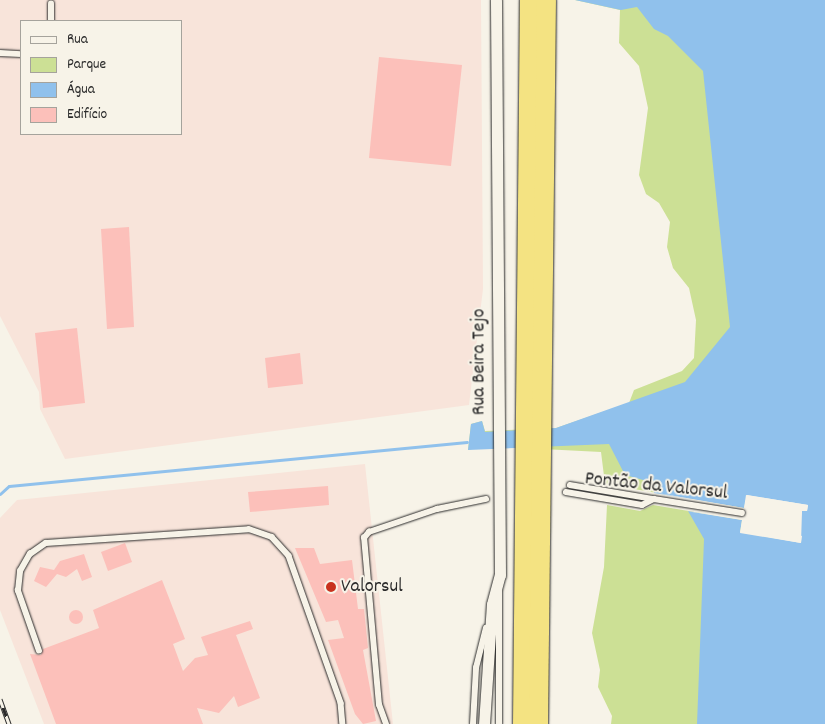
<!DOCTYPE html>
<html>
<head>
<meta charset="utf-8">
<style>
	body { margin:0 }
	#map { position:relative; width:825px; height:724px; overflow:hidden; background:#f7f3e8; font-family:Dekko,sans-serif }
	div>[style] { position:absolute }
	.built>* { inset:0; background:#f8e4da }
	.green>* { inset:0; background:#cce095 }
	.water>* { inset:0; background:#90c1ec }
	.pier>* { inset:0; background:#f7f3e8 }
	.stream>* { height:3px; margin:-1.5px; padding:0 1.5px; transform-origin:1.5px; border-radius:1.5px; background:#90c1ec }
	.building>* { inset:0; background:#fcc0ba }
	.round { border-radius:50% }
	.roads { filter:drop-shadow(0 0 1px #2b2b2b) drop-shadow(0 0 1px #2b2b2b) }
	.service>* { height:5.5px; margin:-2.75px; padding:0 2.75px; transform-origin:2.75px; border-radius:2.75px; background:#f7f3e8 }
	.minor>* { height:11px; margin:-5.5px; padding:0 5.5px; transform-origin:5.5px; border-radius:5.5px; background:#f7f3e8 }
	.trunk>* { height:19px; margin:-9.5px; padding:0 9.5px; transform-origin:9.5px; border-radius:9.5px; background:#f4e382 }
	.rail>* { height:5px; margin-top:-2.5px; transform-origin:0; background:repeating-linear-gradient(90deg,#f7f3e8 0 9px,#2b2b2b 0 18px); box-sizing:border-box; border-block:1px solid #2b2b2b }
	.dots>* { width:14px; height:14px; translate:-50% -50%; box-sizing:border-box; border:2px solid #f7f3e8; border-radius:50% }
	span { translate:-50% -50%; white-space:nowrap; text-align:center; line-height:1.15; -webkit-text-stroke:4px #f7f3e8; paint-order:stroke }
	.street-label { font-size:20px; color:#2b2b2b }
	.poi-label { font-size:20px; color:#2b2b2b }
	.left { translate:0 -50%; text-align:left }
	.legend { position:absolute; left:20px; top:20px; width:162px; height:115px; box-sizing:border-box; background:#f7f3e8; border:1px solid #a5a39c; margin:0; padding:6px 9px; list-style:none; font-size:15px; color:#2b2b2b }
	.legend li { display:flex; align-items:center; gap:10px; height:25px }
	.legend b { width:25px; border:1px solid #a5a39c }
</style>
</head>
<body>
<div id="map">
	<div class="built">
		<i style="clip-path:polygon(evenodd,0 0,481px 0,483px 289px,469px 405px,65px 459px,40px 409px,39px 392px,0 316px,0 0,21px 21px,181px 21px,181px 134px,21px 134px,21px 21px)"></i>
		<i style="clip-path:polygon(365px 464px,393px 724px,44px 724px,0 610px,0 518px,17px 500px)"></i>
	</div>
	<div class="green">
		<i style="clip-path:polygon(575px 0,790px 0,744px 508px,605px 484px,601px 452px,483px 446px,468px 450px,471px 424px,482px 421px,485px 431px,556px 428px,629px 403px,634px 390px,682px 371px,694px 358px,696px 320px,689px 288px,673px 268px,667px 247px,670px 222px,659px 203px,646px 194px,639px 175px,648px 108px,639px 66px,619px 43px,620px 10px)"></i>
		<i style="clip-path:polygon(607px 505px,640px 511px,653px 505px,742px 520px,740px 533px,775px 539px,766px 724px,611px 724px,612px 716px,598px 687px,600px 670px,592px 633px,604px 567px)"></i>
	</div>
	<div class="water">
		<i style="clip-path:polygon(575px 0,825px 0,825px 724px,697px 724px,704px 539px,688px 511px,742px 520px,740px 532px,801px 543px,802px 511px,807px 511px,808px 505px,747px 495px,744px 508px,654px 493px,654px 483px,625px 475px,609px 444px,468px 450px,471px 424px,482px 421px,485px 432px,556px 428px,685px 382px,730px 327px,703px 71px,668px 36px,654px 29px,637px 7px,621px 10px)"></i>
	</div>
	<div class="pier">
		<i style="clip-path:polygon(652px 492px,744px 508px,746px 495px,808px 505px,807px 511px,802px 511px,798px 535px,802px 536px,801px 543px,740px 533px,742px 520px,686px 511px,743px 518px,743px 531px,799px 540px,795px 535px,800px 510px,805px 507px,748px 497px,744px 510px)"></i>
	</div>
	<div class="stream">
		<i style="left:0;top:494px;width:12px;rotate:-42deg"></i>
		<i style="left:9px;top:486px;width:460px;rotate:-5.5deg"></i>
	</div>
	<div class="building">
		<i style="clip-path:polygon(379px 57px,462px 65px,451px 166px,369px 158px)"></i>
		<i style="clip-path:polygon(129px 227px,134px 327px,107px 329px,101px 229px)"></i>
		<i style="clip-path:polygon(77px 328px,85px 403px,43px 408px,35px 333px)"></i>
		<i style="clip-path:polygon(300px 353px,303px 384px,268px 388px,265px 358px)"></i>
		<i style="clip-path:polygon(328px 486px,329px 505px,250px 512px,248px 492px)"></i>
		<i style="clip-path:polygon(125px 543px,132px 562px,108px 571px,101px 552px)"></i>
		<i style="clip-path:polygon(295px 548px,314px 548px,320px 564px,352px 560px,358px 609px,364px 609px,368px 648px,363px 650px,376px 721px,363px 724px,355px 714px,328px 640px,344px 638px,338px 620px,326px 622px)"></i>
		<i style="clip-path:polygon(84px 554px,92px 577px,82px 581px,77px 569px,66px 577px,57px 574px,46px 587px,34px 581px,40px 567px,54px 570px,60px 561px)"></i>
		<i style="clip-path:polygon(162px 580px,185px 639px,173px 644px,183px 671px,195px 658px,208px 655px,201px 637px,250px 621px,253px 629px,236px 635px,260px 698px,238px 707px,234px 696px,219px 713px,197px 708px,203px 724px,56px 724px,30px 654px,41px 655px,43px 649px,99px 628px,93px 610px)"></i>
		<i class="round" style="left:69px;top:610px;width:14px;height:14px"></i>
	</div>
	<div class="roads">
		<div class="service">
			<i style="left:51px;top:21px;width:17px;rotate:-90deg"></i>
			<i style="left:0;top:53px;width:21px;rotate:3deg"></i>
			<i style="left:570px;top:485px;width:85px;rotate:9.5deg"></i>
			<i style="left:566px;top:492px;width:77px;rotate:9.7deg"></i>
			<i style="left:642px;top:505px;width:13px;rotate:-27deg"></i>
			<i style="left:654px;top:499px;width:89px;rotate:9deg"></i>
			<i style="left:39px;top:651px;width:64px;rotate:-109.3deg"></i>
			<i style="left:18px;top:591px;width:20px;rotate:-84deg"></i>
			<i style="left:20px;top:571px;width:20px;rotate:-60deg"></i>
			<i style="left:30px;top:554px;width:19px;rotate:-35deg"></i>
			<i style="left:46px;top:543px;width:203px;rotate:-3.9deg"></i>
			<i style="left:249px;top:529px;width:24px;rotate:19deg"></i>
			<i style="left:272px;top:537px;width:25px;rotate:48deg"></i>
			<i style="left:289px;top:556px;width:156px;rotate:70.5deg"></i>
			<i style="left:341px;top:703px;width:21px;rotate:85deg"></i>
			<i style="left:386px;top:724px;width:20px;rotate:-110deg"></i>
			<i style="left:379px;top:705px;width:168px;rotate:-95.1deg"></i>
			<i style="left:364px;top:538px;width:8px;rotate:-50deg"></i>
			<i style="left:369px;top:532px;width:72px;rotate:-18.7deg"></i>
			<i style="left:437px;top:509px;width:50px;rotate:-11.5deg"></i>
			<i style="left:473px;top:724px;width:56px;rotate:-86.9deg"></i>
			<i style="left:476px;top:668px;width:41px;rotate:-76deg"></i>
			<i style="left:499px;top:724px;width:133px;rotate:-90deg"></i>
		</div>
		<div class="minor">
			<i style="left:484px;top:724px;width:120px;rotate:-86.2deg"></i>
			<i style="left:492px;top:604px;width:30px;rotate:-75deg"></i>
			<i style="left:500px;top:575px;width:575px;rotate:-90.4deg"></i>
		</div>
		<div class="trunk">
			<i style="left:522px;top:724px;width:724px;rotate:-89.45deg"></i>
			<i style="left:538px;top:724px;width:724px;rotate:-89.37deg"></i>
		</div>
	</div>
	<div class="rail">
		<i style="left:0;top:699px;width:27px;rotate:70deg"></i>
	</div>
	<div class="dots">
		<i style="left:331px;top:587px;background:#c8321e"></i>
	</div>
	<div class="street-label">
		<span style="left:480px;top:362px;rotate:-90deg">Rua Beira Tejo</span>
		<span style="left:656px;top:487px;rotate:6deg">Pontão da Valorsul</span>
	</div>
	<div class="poi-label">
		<span class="left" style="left:341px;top:587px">Valorsul</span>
	</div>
	<ul class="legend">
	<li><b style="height:6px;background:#f7f3e8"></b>Rua</li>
	<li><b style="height:14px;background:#cce095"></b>Parque</li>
	<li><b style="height:14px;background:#90c1ec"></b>Água</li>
	<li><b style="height:14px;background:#fcc0ba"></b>Edifício</li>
	</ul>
</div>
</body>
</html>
